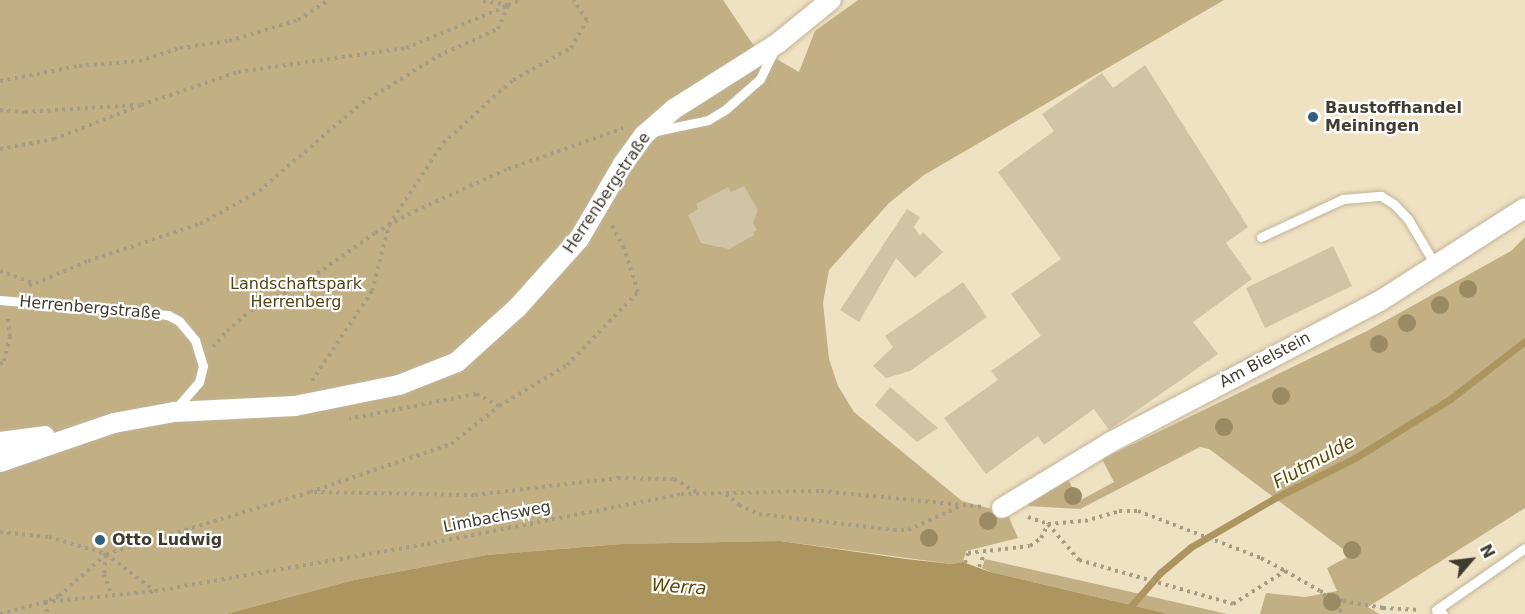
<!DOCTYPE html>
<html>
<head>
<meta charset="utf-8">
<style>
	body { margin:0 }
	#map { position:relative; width:1525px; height:614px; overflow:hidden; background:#efe2c3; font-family:"DejaVu Sans",sans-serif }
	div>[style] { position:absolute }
	.green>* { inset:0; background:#c2af83 }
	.water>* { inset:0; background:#ac955e }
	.stream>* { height:7px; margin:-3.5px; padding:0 3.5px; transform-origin:3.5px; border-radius:3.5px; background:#ac955e }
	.building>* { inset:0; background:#d1c4a6 }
	.path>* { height:4px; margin-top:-2px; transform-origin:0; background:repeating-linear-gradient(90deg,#a59c85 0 3px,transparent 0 7.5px) }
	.roads { filter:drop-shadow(0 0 2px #c1b496) drop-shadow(0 0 2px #c1b496) }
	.lane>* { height:9px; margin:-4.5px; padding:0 4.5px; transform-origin:4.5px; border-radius:4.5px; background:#fff }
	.street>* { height:20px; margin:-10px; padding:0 10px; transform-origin:10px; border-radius:10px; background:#fff }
	.trees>* { width:18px; height:18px; margin:-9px; border-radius:50%; background:#9a8b64 }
	.dots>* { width:16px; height:16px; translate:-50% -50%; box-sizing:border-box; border:3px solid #fff; border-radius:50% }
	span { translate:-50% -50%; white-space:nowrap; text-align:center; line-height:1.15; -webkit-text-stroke:4.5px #fff; paint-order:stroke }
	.poi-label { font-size:16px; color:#413c30; font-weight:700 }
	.left { translate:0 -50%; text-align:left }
	.street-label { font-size:16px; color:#413c30 }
	.park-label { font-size:16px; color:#544317 }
	.water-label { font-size:18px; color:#5f4800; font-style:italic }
	.north { position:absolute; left:1441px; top:530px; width:60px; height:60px; -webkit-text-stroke:4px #fff; paint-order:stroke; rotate:62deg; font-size:16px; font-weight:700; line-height:24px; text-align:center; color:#413c30 }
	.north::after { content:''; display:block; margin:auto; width:21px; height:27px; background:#413c30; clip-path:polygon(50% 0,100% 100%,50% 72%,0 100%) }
</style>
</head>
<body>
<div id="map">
	<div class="green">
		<i style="clip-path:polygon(0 0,723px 0,754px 46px,799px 72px,815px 31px,858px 0,1224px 0,924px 175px,889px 203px,829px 270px,823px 303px,829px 359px,838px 386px,854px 412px,962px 501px,1007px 513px,1018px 538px,966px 551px,963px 562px,952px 564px,780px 541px,621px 544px,487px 555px,354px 580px,226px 614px,0 614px)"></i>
		<i style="clip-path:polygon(1525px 237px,1525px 508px,1368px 607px,1379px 614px,1260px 614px,1266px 593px,1305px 597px,1337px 591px,1327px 568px,1351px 555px,1209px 449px,1200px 447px,1080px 509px,1028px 506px,1031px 496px,1067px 477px,1079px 501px,1114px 482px,1102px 459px,1367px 331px,1511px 251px)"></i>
		<i style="clip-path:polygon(985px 559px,1127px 591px,1227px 614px,1169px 614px,990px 572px,982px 568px)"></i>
	</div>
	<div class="water">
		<i style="clip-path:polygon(780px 541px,906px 559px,952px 564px,963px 562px,990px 572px,1169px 614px,226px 614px,354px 580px,487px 555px,621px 544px)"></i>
	</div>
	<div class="stream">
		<i style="left:1124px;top:614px;width:55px;rotate:-48.7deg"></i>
		<i style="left:1160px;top:573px;width:40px;rotate:-40deg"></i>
		<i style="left:1191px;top:547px;width:97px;rotate:-30.3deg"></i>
		<i style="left:1275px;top:498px;width:89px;rotate:-26.6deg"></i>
		<i style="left:1355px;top:458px;width:112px;rotate:-31.8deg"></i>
		<i style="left:1450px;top:399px;width:95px;rotate:-37.7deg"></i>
	</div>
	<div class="building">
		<i style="clip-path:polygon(1145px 65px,1248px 227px,1226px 243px,1252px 279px,1193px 322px,1218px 354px,1109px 430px,1094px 409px,1044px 445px,1038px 436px,986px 474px,944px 418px,998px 380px,991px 371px,1041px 336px,1011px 294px,1061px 259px,998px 172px,1054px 131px,1042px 114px,1102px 73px,1113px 88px)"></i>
		<i style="clip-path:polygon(744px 186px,758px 210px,753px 223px,757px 230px,753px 232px,754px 235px,729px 249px,701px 243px,688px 215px,698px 209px,696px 204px,728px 187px,731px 192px)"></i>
		<i style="clip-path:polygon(907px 209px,920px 217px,914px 227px,920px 236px,923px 232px,943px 252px,915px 278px,896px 258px,859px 322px,840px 310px)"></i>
		<i style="clip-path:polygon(1333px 246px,1352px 286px,1265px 328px,1246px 288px)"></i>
		<i style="clip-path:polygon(963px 282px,987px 317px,910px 371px,886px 378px,873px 366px,893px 347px,885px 336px)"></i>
		<i style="clip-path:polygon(890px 387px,938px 428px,917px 442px,875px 405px)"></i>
	</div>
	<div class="path">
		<i style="left:485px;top:0;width:2px;rotate:153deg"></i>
		<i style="left:483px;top:1px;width:25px;rotate:9deg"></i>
		<i style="left:508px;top:5px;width:14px;rotate:-21deg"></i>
		<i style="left:0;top:81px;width:80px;rotate:-10.8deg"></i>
		<i style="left:79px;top:66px;width:60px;rotate:-4.8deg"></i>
		<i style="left:139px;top:61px;width:43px;rotate:-17.6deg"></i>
		<i style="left:180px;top:48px;width:49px;rotate:-8.1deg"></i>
		<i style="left:229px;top:41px;width:72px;rotate:-16.9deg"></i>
		<i style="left:298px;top:20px;width:37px;rotate:-33deg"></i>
		<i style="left:0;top:110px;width:25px;rotate:5deg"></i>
		<i style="left:25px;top:112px;width:112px;rotate:-3.6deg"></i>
		<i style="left:0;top:149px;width:55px;rotate:-10.5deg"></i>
		<i style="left:54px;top:139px;width:93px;rotate:-21.3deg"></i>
		<i style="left:141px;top:105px;width:102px;rotate:-18.8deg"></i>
		<i style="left:238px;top:72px;width:170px;rotate:-8.1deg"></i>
		<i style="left:406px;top:48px;width:109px;rotate:-22.6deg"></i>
		<i style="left:0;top:271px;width:35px;rotate:20deg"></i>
		<i style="left:29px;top:286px;width:64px;rotate:-23deg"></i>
		<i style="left:88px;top:261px;width:118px;rotate:-18.3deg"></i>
		<i style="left:200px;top:224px;width:68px;rotate:-29.2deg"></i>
		<i style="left:259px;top:191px;width:135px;rotate:-40.5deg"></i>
		<i style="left:362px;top:103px;width:89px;rotate:-31.7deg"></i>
		<i style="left:438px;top:56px;width:66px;rotate:-24.2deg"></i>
		<i style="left:498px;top:29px;width:26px;rotate:-67deg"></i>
		<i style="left:213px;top:347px;width:21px;rotate:-49deg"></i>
		<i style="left:227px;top:331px;width:30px;rotate:-41deg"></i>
		<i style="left:250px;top:311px;width:62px;rotate:-27.8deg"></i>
		<i style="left:305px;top:282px;width:85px;rotate:-35deg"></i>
		<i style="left:375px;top:233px;width:46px;rotate:-28.8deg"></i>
		<i style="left:415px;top:211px;width:102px;rotate:-24.3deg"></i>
		<i style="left:508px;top:169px;width:122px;rotate:-19.6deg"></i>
		<i style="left:0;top:364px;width:5px;rotate:-37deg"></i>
		<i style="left:4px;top:361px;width:25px;rotate:-76deg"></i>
		<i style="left:10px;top:337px;width:20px;rotate:-96deg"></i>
		<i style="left:312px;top:381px;width:108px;rotate:-56.3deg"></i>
		<i style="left:372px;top:291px;width:68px;rotate:-75.6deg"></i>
		<i style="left:389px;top:225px;width:98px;rotate:-56.6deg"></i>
		<i style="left:443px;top:143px;width:94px;rotate:-42deg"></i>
		<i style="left:513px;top:80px;width:66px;rotate:-28.9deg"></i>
		<i style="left:571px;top:48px;width:32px;rotate:-60deg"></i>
		<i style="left:587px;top:20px;width:24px;rotate:-125deg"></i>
		<i style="left:499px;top:406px;width:79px;rotate:-31.1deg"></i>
		<i style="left:567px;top:365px;width:102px;rotate:-45.8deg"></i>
		<i style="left:638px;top:292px;width:46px;rotate:-107.7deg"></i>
		<i style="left:624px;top:248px;width:27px;rotate:-118deg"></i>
		<i style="left:314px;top:492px;width:161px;rotate:1.1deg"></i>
		<i style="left:475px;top:495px;width:144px;rotate:-6.8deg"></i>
		<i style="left:618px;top:478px;width:56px;rotate:1deg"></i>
		<i style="left:674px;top:479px;width:30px;rotate:30deg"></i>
		<i style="left:726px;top:494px;width:17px;rotate:40deg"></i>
		<i style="left:739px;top:505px;width:22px;rotate:24deg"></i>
		<i style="left:759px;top:514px;width:136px;rotate:6.8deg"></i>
		<i style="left:894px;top:530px;width:14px"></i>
		<i style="left:908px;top:530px;width:58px;rotate:-24.4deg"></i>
		<i style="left:1028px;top:517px;width:21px;rotate:19deg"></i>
		<i style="left:1048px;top:524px;width:48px;rotate:49.3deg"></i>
		<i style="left:1079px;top:560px;width:160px;rotate:15.9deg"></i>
		<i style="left:1233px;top:604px;width:62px;rotate:-32.4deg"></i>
		<i style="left:1285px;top:571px;width:40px;rotate:29.7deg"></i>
		<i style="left:1320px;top:591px;width:25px;rotate:23deg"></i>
		<i style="left:1343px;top:601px;width:41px;rotate:9.9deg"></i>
		<i style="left:1383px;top:608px;width:37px;rotate:3deg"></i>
		<i style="left:0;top:532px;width:49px;rotate:5.8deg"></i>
		<i style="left:49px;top:537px;width:59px;rotate:16.6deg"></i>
		<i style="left:106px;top:554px;width:61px;rotate:37.1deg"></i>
		<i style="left:106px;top:555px;width:19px;rotate:96deg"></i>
		<i style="left:104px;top:574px;width:22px;rotate:69deg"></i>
		<i style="left:965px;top:563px;width:10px;rotate:-73deg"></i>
		<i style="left:968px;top:553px;width:62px;rotate:-6.4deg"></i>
		<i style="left:1030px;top:546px;width:14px;rotate:-36deg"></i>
		<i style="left:1041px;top:538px;width:16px;rotate:-63deg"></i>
		<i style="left:1048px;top:524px;width:37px;rotate:-5deg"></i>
		<i style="left:1085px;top:521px;width:35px;rotate:-16deg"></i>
		<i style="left:1119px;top:511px;width:19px"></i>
		<i style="left:1138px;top:511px;width:132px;rotate:20.9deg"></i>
		<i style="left:1261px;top:558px;width:27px;rotate:28deg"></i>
		<i style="left:979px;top:567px;width:16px;rotate:-68deg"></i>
		<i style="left:1323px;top:594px;width:29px;rotate:44deg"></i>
		<i style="left:49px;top:600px;width:11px;rotate:-22deg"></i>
		<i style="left:59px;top:596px;width:63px;rotate:-41.8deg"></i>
		<i style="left:106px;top:554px;width:213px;rotate:-16.9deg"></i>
		<i style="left:310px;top:492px;width:149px;rotate:-18.8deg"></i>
		<i style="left:451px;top:444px;width:61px;rotate:-38.4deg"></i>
		<i style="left:499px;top:406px;width:26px;rotate:-152deg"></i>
		<i style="left:476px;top:394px;width:129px;rotate:168.9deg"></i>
		<i style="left:45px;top:602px;width:12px;rotate:76deg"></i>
		<i style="left:0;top:614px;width:47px;rotate:-14.9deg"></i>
		<i style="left:45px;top:602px;width:111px;rotate:-5.7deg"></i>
		<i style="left:155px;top:591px;width:276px;rotate:-9.8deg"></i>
		<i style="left:427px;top:544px;width:259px;rotate:-11.1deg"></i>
		<i style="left:681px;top:494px;width:140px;rotate:-1.2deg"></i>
		<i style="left:821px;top:491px;width:163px;rotate:5.6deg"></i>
	</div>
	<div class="roads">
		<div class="lane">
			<i style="left:656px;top:131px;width:53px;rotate:-11.9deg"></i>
			<i style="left:708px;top:120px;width:21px;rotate:-31deg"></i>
			<i style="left:726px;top:109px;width:45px;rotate:-41.4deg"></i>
			<i style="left:760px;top:79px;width:32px;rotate:-64deg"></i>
			<i style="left:1261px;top:237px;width:90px;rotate:-24.9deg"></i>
			<i style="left:1343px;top:199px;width:38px;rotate:-5deg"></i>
			<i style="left:1381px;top:196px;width:15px;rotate:32deg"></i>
			<i style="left:1394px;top:204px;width:21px;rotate:47deg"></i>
			<i style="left:1408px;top:219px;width:55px;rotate:59.2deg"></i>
			<i style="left:0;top:300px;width:169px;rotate:5.1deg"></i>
			<i style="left:168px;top:315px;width:13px;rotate:29deg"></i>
			<i style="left:179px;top:321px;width:25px;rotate:50deg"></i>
			<i style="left:195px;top:340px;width:27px;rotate:73deg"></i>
			<i style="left:203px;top:366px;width:16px;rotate:104deg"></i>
			<i style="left:199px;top:382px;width:37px;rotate:131deg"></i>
			<i style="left:1443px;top:614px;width:8px;rotate:-150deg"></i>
			<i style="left:1436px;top:610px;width:108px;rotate:-34.9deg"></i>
		</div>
		<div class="street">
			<i style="left:0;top:442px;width:45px;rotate:-7.6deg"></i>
			<i style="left:0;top:462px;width:120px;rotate:-18.9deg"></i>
			<i style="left:114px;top:423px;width:61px;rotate:-10.4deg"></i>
			<i style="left:174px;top:412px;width:121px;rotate:-2.8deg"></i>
			<i style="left:295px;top:406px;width:106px;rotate:-11.4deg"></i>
			<i style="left:399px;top:385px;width:62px;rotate:-21.6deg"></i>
			<i style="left:457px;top:362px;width:81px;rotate:-42deg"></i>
			<i style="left:517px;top:308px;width:93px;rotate:-48.1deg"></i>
			<i style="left:579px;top:239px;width:87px;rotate:-59.6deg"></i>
			<i style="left:623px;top:164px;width:36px;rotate:-54deg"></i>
			<i style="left:644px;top:135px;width:40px;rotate:-41deg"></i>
			<i style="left:674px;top:109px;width:123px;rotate:-32.4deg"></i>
			<i style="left:778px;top:43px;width:68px;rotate:-39.1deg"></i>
			<i style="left:1002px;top:508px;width:127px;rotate:-31.2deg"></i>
			<i style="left:1111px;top:442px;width:304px;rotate:-27.7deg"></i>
			<i style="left:1380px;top:301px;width:172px;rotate:-32.7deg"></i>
		</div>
	</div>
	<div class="trees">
		<i style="left:1468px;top:289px"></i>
		<i style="left:1440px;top:305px"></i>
		<i style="left:1407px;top:323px"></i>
		<i style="left:1379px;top:344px"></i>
		<i style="left:1281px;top:396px"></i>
		<i style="left:1224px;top:427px"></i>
		<i style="left:1073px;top:496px"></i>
		<i style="left:988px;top:521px"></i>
		<i style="left:929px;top:538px"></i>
		<i style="left:1352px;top:550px"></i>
		<i style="left:1332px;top:602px"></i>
	</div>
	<div class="dots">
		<i style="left:1313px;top:117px;background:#306280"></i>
		<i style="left:100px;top:540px;background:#306280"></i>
	</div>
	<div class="poi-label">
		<span class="left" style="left:1325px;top:117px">Baustoffhandel<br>Meiningen</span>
		<span class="left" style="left:112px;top:540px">Otto Ludwig</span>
	</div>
	<div class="street-label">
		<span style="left:607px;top:193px;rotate:-56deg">Herrenbergstraße</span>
		<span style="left:90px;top:308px;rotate:5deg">Herrenbergstraße</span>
		<span style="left:1265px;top:360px;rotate:-28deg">Am Bielstein</span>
		<span style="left:497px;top:517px;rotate:-11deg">Limbachsweg</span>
	</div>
	<div class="park-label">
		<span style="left:296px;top:293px">Landschaftspark<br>Herrenberg</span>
	</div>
	<div class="water-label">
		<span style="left:1314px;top:462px;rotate:-29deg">Flutmulde</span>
		<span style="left:679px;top:587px;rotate:4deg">Werra</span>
	</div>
	<div class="north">N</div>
</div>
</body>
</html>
